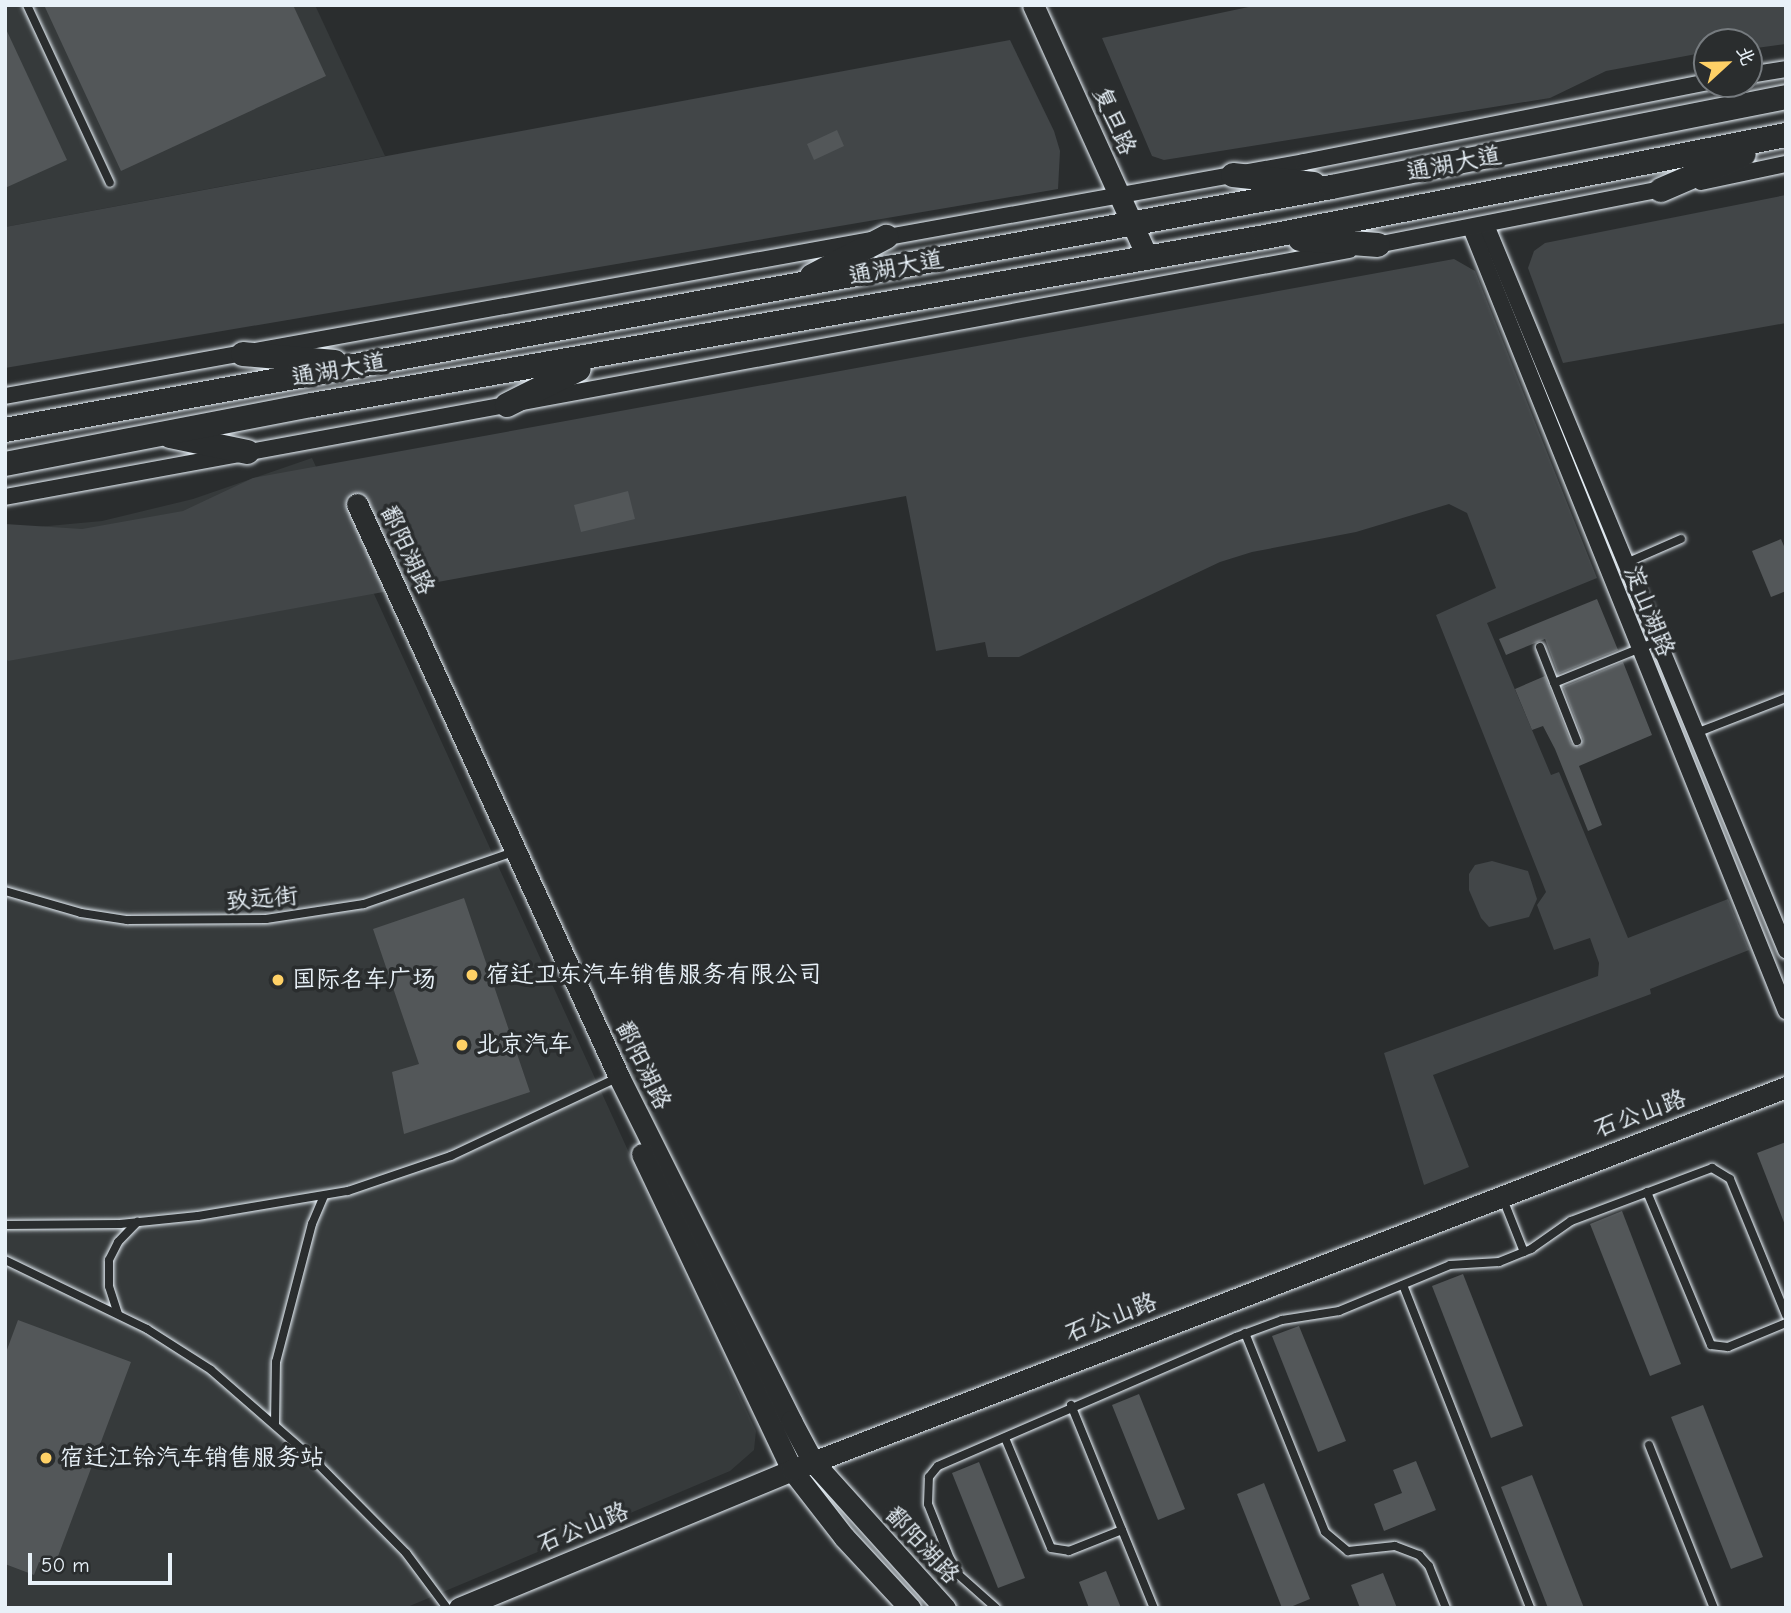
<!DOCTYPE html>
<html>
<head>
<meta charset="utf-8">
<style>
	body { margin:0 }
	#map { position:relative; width:1791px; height:1613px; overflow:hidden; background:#2a2d2e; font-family:"Comic Neue","LXGW WenKai TC",sans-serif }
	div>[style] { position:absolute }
	.built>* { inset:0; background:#363a3b }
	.green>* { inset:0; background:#424648 }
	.building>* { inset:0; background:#535759 }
	.roads { filter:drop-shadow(0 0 2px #e8f1f8) drop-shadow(0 0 2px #e8f1f8) }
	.lane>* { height:8px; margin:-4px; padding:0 4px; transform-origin:4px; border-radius:4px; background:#2a2d2e }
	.street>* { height:16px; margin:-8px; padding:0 8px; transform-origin:8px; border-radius:8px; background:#2a2d2e }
	.secondary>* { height:21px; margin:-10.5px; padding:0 10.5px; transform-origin:10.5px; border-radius:10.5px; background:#2a2d2e }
	.primary>* { height:24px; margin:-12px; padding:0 12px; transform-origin:12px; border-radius:12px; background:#2a2d2e }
	.dots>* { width:19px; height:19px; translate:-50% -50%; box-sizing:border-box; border:4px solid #2a2d2e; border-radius:50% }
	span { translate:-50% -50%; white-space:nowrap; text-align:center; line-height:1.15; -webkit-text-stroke:7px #2a2d2e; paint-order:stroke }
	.street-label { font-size:24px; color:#e8f1f8 }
	.poi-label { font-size:24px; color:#e8f1f8 }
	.left { translate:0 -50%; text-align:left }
	.frame { position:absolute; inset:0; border:7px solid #e8f1f8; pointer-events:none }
	.north { position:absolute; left:1693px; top:28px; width:70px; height:70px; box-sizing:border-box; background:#2a2d2e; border:2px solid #767b7f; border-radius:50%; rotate:68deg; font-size:19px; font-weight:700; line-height:28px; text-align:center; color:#e8f1f8 }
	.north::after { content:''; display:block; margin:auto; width:24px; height:32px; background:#ffd166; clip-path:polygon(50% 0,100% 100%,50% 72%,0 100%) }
	.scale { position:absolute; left:28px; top:1553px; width:144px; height:32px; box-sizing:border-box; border:4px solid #e8f1f8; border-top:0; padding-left:9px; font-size:21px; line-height:24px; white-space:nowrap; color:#e8f1f8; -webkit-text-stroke:5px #2a2d2e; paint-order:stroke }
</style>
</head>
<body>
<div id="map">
	<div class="built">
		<i style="clip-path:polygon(5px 5px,315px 5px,385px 156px,5px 227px)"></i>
		<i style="clip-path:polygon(312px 458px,756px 1431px,754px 1450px,730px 1471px,405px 1608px,5px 1608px,5px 530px,102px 521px,193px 499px)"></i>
	</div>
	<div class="green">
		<i style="clip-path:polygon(1258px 5px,1786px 5px,1786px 44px,1749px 49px,1749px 42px,1707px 42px,1707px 52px,1606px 71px,1550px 98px,1164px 160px,1152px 156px,1102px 38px)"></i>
		<i style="clip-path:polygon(1010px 40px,1054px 131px,1060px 151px,1058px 189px,5px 368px,5px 227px)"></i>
		<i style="clip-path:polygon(1786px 195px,1786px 323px,1563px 363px,1528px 268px,1534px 251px,1545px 243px)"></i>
		<i style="clip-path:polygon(1454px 259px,1475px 271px,1597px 578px,1487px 623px,1551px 775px,1559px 772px,1628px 938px,1728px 899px,1749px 950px,1650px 989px,1651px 994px,1433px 1075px,1469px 1167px,1424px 1185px,1384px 1053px,1598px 976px,1599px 963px,1590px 938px,1554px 950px,1537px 905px,1546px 892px,1436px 615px,1496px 588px,1467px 513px,1449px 504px,1356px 532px,1252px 552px,1220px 562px,1019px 657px,988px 657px,985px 642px,936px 651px,906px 496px,8px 661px,5px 657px,5px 524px,82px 529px,183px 511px,253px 478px)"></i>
		<i style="clip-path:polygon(1492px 861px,1528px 871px,1537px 899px,1529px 917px,1489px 927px,1481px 918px,1469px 890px,1469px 874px,1475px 865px)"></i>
	</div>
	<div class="building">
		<i style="clip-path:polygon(44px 5px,293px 5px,326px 76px,121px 171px)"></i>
		<i style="clip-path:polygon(5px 27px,67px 160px,5px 188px)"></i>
		<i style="clip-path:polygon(837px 130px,844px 146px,814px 160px,807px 144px)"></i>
		<i style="clip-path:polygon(628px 491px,635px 519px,581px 532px,574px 505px)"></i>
		<i style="clip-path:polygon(1781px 539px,1786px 551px,1786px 591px,1771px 597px,1752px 551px)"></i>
		<i style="clip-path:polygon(1597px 599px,1618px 650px,1558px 674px,1545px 639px,1506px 655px,1499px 639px)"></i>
		<i style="clip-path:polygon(1623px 662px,1652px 735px,1579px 766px,1602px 825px,1588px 831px,1555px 749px,1543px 726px,1532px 730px,1515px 689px,1545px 676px,1571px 743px,1579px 747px,1583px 739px,1563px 687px)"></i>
		<i style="clip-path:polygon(464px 898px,530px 1092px,404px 1134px,392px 1072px,419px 1064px,373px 929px)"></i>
		<i style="clip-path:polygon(1786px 1142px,1786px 1225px,1785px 1225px,1757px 1153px)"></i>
		<i style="clip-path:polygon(1622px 1211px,1681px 1364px,1650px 1376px,1590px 1224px)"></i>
		<i style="clip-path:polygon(1463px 1274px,1523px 1426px,1491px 1438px,1432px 1286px)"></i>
		<i style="clip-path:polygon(18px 1320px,131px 1362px,54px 1567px,39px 1562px,34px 1575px,5px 1564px,5px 1355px)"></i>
		<i style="clip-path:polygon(1299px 1326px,1346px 1441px,1318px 1452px,1272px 1336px)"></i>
		<i style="clip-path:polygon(1139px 1394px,1185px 1509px,1158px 1520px,1112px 1405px)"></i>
		<i style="clip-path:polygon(1703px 1405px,1763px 1557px,1731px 1569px,1671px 1417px)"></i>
		<i style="clip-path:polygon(1416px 1461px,1436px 1510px,1384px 1531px,1374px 1504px,1402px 1493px,1393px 1470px)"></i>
		<i style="clip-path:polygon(979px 1462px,1025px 1578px,998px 1588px,952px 1473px)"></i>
		<i style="clip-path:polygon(1532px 1475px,1584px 1608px,1548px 1608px,1501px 1487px)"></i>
		<i style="clip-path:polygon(1264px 1483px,1310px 1599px,1288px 1608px,1282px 1608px,1237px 1494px)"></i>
		<i style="clip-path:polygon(1106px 1571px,1121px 1608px,1089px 1608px,1079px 1582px)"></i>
		<i style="clip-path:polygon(1383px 1573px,1397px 1608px,1360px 1608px,1351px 1585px)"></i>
	</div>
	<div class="roads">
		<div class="lane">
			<i style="left:27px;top:5px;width:196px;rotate:65deg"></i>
			<i style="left:1626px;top:563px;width:60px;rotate:-23.6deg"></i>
			<i style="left:1540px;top:647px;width:101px;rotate:68.5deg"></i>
			<i style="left:1554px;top:683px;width:112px;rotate:-22deg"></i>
			<i style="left:1696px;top:733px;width:97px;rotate:-21.3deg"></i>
			<i style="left:5px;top:891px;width:79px;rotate:16.1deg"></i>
			<i style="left:81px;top:913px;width:47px;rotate:8.7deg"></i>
			<i style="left:127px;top:920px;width:139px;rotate:-0.4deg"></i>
			<i style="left:266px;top:919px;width:99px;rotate:-8.7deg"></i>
			<i style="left:364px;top:904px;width:158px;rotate:-19.2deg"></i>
			<i style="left:1647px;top:1192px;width:166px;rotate:67.3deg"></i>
			<i style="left:1711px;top:1345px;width:17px;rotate:7deg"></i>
			<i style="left:1728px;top:1347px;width:63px;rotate:-22.5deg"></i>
			<i style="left:1503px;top:1199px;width:57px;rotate:68.4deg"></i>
			<i style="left:5px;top:1225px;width:115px;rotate:-0.5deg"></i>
			<i style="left:120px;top:1224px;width:78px;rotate:-5.9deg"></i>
			<i style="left:198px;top:1216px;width:152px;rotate:-9.5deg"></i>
			<i style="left:348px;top:1191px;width:109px;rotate:-18.8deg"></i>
			<i style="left:451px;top:1156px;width:183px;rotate:-25.2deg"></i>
			<i style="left:5px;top:1260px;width:158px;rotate:25.9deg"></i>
			<i style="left:147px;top:1329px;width:76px;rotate:32.6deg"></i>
			<i style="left:211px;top:1370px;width:134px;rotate:41.1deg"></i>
			<i style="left:312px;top:1458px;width:134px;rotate:45.3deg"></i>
			<i style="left:406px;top:1553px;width:69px;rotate:53.3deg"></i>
			<i style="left:1403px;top:1285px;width:347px;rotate:68.5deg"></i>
			<i style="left:118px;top:1314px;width:29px;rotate:-108deg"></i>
			<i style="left:109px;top:1286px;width:26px;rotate:-90deg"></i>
			<i style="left:109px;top:1260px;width:20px;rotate:-63deg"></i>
			<i style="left:118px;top:1242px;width:28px;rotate:-46deg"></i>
			<i style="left:1245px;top:1333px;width:214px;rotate:68.1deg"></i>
			<i style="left:1325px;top:1532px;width:30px;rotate:40deg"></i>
			<i style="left:1348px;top:1551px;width:47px;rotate:-6.1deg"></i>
			<i style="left:1395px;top:1546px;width:26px;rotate:21deg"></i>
			<i style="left:1419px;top:1555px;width:15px;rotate:48deg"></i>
			<i style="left:1429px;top:1566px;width:45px;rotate:68deg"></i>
			<i style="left:1071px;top:1405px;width:219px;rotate:67.8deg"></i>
			<i style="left:275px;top:1424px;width:62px;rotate:-89.1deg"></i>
			<i style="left:276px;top:1362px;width:143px;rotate:-75.4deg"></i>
			<i style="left:312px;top:1224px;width:30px;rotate:-67deg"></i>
			<i style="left:1005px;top:1438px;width:119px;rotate:67.3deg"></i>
			<i style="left:1051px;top:1548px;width:18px;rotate:9deg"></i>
			<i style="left:1069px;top:1551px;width:57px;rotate:-21.6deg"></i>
			<i style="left:1649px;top:1445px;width:175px;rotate:68.3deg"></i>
			<i style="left:996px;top:1608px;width:50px;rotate:-138.3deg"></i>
			<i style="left:959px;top:1575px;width:18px;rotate:-119deg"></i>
			<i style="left:950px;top:1559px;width:59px;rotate:-111.8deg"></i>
			<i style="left:928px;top:1504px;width:27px;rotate:-88deg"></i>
			<i style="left:929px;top:1477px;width:14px;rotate:-51deg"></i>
			<i style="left:938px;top:1466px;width:325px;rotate:-23.4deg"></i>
			<i style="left:1236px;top:1337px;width:49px;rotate:-20.3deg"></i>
			<i style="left:1282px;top:1320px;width:58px;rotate:-9deg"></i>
			<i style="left:1339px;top:1311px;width:120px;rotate:-22.5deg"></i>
			<i style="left:1450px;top:1265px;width:49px;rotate:-3.5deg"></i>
			<i style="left:1499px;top:1262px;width:35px;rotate:-22deg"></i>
			<i style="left:1531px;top:1249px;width:49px;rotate:-35deg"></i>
			<i style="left:1571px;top:1221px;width:151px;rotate:-20.6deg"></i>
			<i style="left:1712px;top:1168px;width:21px;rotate:31deg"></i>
			<i style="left:1730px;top:1179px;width:147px;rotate:67.6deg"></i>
		</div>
		<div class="street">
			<i style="left:1749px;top:75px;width:37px;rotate:-9deg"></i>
			<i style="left:1701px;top:182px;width:87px;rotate:-12deg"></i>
			<i style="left:1486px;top:225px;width:785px;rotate:67.52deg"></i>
			<i style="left:1471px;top:228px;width:844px;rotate:68.09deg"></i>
			<i style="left:1371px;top:246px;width:303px;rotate:-11.1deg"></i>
			<i style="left:5px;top:396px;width:1320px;rotate:-10.21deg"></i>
			<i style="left:1304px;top:162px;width:411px;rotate:-11.2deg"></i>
			<i style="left:5px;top:497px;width:1367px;rotate:-10.41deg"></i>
		</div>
		<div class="secondary">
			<i style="left:1033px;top:5px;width:278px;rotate:65.6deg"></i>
			<i style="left:357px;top:504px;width:630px;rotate:65.43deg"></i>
			<i style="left:619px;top:1077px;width:385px;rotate:63.4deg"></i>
			<i style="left:791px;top:1421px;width:47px;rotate:61.8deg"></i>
			<i style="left:813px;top:1462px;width:197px;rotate:47.9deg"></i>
			<i style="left:642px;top:1154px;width:350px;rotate:64.6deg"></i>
			<i style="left:792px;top:1470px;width:85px;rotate:52.2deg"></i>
			<i style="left:844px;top:1537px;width:97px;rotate:47.1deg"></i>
			<i style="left:459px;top:1608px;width:360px;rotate:-22.5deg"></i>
			<i style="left:792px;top:1470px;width:1065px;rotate:-21.07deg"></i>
		</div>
		<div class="primary">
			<i style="left:1233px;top:175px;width:81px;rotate:6.3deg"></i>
			<i style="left:1661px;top:190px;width:90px;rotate:-23.4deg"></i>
			<i style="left:1300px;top:239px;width:78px;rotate:4.4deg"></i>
			<i style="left:812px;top:276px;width:84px;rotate:-27.8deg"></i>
			<i style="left:243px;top:354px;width:92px;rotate:5deg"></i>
			<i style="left:507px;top:405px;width:80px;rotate:-26.6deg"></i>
			<i style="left:5px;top:430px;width:1349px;rotate:-10.38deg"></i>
			<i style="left:1332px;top:187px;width:463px;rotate:-11.2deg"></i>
			<i style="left:170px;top:436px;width:79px;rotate:11.7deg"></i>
			<i style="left:5px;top:464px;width:313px;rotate:-10.9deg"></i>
			<i style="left:312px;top:405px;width:968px;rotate:-10deg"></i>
			<i style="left:1265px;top:237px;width:531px;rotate:-11.08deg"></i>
		</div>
	</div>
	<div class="dots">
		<i style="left:472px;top:975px;background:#ffd166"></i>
		<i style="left:278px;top:980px;background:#ffd166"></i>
		<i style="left:462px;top:1045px;background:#ffd166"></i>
		<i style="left:46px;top:1458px;background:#ffd166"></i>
	</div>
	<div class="street-label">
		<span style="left:1114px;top:121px;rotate:66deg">复旦路</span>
		<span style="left:1454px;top:164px;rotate:-11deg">通湖大道</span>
		<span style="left:896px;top:268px;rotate:-11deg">通湖大道</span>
		<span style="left:339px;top:370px;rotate:-10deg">通湖大道</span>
		<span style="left:407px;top:550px;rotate:65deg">鄱阳湖路</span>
		<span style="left:1649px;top:611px;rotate:68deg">淀山湖路</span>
		<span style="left:262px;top:899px;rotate:-5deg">致远街</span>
		<span style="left:643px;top:1065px;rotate:64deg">鄱阳湖路</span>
		<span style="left:1640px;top:1114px;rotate:-20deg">石公山路</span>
		<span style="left:1111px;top:1318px;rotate:-21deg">石公山路</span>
		<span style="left:583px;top:1528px;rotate:-22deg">石公山路</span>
		<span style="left:922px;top:1545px;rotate:47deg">鄱阳湖路</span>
	</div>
	<div class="poi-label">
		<span class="left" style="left:486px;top:975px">宿迁卫东汽车销售服务有限公司</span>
		<span class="left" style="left:292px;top:980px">国际名车广场</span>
		<span class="left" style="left:476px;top:1045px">北京汽车</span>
		<span class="left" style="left:60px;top:1458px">宿迁江铃汽车销售服务站</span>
	</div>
	<div class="frame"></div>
	<div class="north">北</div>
	<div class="scale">50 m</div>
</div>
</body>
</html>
